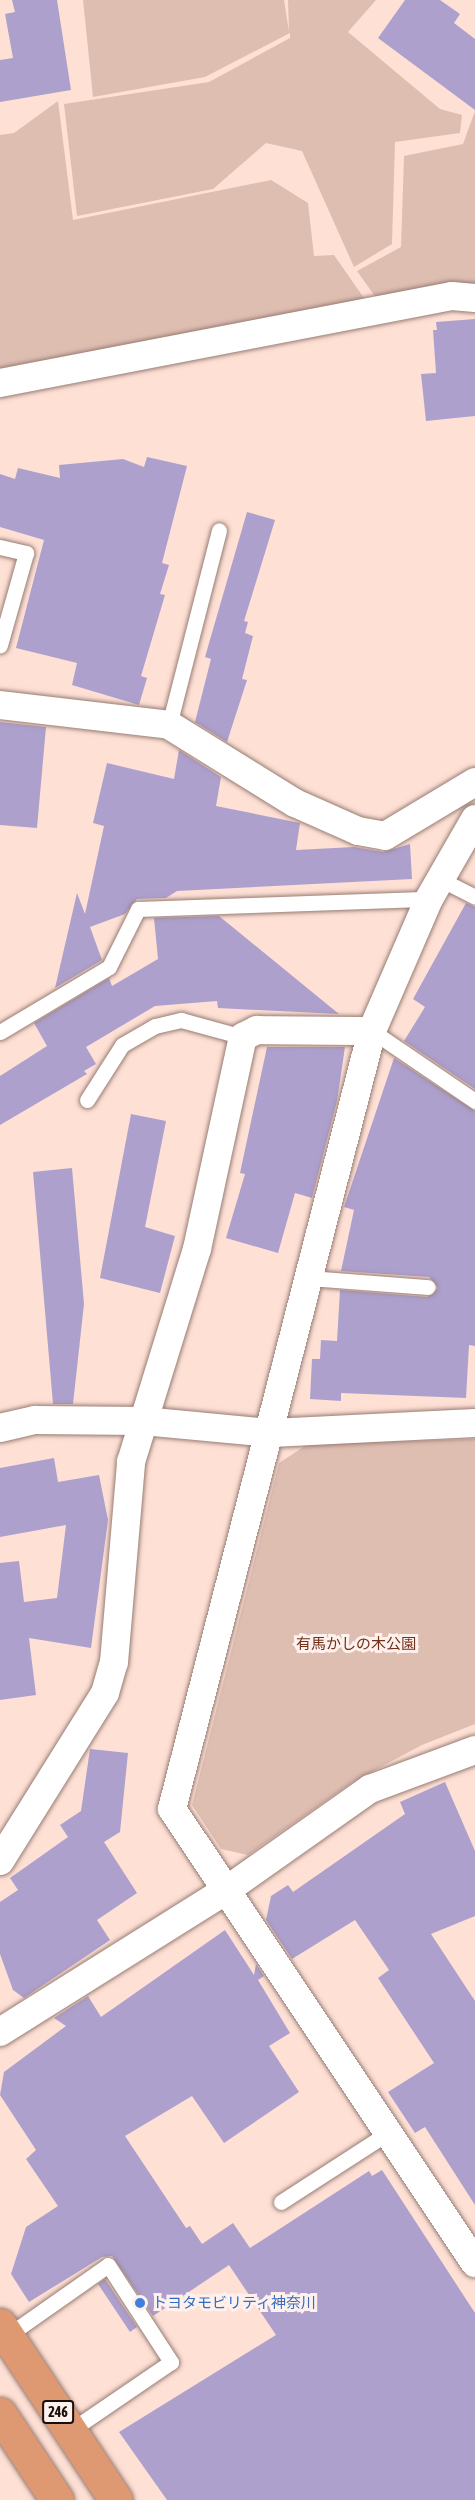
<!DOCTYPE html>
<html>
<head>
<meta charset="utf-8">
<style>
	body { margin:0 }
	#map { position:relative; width:475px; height:2500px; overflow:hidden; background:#fee0d5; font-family:"Asap Condensed","Noto Sans JP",sans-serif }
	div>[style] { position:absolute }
	.green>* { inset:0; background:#dfbeb2 }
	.building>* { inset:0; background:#ada0cd }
	.roads { filter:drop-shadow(0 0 2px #977c73) drop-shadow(0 0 2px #977c73) }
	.service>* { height:15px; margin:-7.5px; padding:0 7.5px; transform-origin:7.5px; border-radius:7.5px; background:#fff }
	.minor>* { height:28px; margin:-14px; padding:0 14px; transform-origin:14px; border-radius:14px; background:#fff }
	.trunk>* { height:33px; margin:-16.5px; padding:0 16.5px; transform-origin:16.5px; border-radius:16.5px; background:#de9872 }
	.dots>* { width:16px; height:16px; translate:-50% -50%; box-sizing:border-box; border:3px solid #fef1ed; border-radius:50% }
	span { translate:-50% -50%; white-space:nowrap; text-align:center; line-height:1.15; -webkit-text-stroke:6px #fef1ed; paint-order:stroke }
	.shield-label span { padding:2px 4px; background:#fef1ed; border:2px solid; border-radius:4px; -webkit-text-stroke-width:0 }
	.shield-label { font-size:14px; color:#180e0b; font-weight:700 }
	.park-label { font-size:15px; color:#6f3019 }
	.shop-label { font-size:15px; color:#366cbe }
	.left { translate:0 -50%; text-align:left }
</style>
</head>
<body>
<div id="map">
	<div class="green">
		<i style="clip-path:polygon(83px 0,284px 0,289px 32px,288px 0,376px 0,348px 32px,440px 109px,462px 115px,460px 133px,395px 142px,392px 244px,354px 267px,302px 151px,266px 143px,213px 189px,77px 216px,64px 104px,209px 82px,290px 38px,290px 33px,205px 77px,93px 97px)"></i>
		<i style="clip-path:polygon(58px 101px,73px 220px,271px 180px,308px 203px,314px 256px,334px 255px,373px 311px,0 374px,0 135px,14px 133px)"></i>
		<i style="clip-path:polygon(475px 111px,475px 287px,379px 302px,357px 271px,401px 247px,404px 156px,463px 144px)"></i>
		<i style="clip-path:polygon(475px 1439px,475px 1724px,422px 1745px,351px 1783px,248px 1855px,221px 1849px,192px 1805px,279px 1463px,308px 1444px)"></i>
	</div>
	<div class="building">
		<i style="clip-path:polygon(12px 0,57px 0,71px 90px,0 102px,0 60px,13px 58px,5px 14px,15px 12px)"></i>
		<i style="clip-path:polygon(405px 0,440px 0,460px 14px,454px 23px,475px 39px,475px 110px,378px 38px)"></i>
		<i style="clip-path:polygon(475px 319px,475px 416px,426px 421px,421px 374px,436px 373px,433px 330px,437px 330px,436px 322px)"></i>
		<i style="clip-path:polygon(147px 457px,187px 466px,162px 563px,169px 565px,160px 594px,165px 595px,141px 676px,147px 678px,139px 705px,72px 685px,77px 663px,16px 648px,44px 540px,0 527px,0 474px,15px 479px,18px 468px,60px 478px,59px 465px,123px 459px,144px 467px)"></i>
		<i style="clip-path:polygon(247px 512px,275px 520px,244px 621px,248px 622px,245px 633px,253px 636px,242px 679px,247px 680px,227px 742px,195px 722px,211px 659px,205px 657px)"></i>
		<i style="clip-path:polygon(0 722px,46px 727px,37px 828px,0 825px)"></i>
		<i style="clip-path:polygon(179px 750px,221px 777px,216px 806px,300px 823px,296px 850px,354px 847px,383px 852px,410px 844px,412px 879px,177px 891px,166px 898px,137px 899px,125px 914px,90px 927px,102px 960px,55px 988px,77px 893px,85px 914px,104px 826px,93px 823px,107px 763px,174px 779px)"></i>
		<i style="clip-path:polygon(466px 903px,475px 907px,475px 1089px,404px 1041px,425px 1007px,413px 999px)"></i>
		<i style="clip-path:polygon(219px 916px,339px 1014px,218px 1008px,217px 1001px,155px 1006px,86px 1047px,96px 1064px,84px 1071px,87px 1074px,0 1125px,0 1076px,47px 1046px,34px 1023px,109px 978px,112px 986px,158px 959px,154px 918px)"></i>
		<i style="clip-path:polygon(267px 1047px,345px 1047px,337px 1101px,312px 1198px,295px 1193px,278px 1253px,226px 1238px,245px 1174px,240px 1173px)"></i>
		<i style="clip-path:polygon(394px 1058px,475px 1111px,475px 1346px,469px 1345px,466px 1398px,341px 1393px,341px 1401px,310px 1399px,312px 1359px,320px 1359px,321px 1340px,337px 1341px,340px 1290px,427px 1297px,438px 1288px,429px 1277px,341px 1271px,354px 1210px,344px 1207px)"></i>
		<i style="clip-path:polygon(131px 1114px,166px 1121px,145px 1227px,175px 1236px,160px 1293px,100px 1278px)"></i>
		<i style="clip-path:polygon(72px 1168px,84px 1304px,73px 1404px,53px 1404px,33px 1172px)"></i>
		<i style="clip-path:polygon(54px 1458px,58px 1482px,99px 1475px,108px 1520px,91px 1648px,29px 1638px,36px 1695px,0 1700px,0 1563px,19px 1561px,24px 1602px,57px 1598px,66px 1525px,0 1537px,0 1468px)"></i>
		<i style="clip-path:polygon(90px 1749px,128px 1753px,120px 1832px,104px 1842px,137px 1893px,97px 1920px,110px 1940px,24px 1998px,13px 1990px,0 1954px,0 1902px,18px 1890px,10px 1878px,68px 1837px,60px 1825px,81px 1811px)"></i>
		<i style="clip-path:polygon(445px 1782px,475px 1851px,475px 1916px,431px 1934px,475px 2001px,475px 2205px,425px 2127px,415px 2133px,388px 2092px,434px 2063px,378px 1978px,389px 1970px,355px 1920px,292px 1959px,266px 1920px,271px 1896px,288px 1885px,293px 1892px,405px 1814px,400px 1802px)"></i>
		<i style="clip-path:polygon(225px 1930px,254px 1975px,256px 1964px,264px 1976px,258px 1980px,290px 2033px,269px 2046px,299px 2092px,224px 2143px,192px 2096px,125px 2136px,186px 2228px,190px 2226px,202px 2244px,233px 2223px,250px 2248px,369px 2171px,372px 2176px,382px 2170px,475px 2313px,475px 2500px,167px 2500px,119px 2432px,276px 2335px,229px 2265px,153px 2316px,112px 2256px,102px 2257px,29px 2302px,11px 2274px,26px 2227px,58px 2206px,26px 2159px,36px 2150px,0 2095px,4px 2072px,66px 2026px,54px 2018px,88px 1996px,101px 2017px)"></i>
		<i style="clip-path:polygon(105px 2279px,137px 2327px,130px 2332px,98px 2284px)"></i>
	</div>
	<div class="roads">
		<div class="service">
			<i style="left:0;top:547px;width:27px;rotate:13deg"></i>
			<i style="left:26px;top:553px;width:96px;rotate:105.8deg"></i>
			<i style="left:169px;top:725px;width:201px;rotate:-75.6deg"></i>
			<i style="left:440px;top:879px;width:39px;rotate:27deg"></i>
			<i style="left:372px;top:1031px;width:125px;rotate:34.2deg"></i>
			<i style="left:0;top:1032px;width:127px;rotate:-30.8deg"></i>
			<i style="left:109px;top:967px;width:65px;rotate:-63.4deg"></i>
			<i style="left:138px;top:909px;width:291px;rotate:-2deg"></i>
			<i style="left:87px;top:1100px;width:65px;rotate:-57.5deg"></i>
			<i style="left:122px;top:1045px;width:38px;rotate:-30deg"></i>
			<i style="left:155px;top:1026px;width:27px;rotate:-13deg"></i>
			<i style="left:181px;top:1020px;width:64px;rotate:15.3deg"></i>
			<i style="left:310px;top:1278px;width:118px;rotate:4.4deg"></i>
			<i style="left:281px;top:2202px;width:129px;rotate:-32.9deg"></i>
			<i style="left:7px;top:2336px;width:123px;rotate:-35.1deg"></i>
			<i style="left:108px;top:2265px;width:116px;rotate:57deg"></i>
			<i style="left:171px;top:2362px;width:122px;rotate:145.7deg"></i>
		</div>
		<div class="minor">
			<i style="left:0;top:383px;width:460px;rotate:-10.9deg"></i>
			<i style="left:452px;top:296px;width:23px;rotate:5deg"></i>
			<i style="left:0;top:705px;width:170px;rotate:6.7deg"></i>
			<i style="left:169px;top:725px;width:148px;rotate:31.8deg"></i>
			<i style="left:295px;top:803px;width:69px;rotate:24deg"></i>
			<i style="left:358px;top:831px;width:27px;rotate:10deg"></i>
			<i style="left:385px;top:836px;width:105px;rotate:-31deg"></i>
			<i style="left:475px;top:819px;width:92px;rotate:119.9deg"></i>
			<i style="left:429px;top:899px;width:144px;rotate:113.4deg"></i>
			<i style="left:372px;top:1031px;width:803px;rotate:104.42deg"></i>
			<i style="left:172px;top:1809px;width:546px;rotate:56.28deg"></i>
			<i style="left:0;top:1428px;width:36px;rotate:-13deg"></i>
			<i style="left:35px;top:1420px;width:108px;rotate:0.5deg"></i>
			<i style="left:143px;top:1421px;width:129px;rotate:5.4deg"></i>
			<i style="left:271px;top:1433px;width:204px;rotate:-2.8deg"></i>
			<i style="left:0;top:1861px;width:198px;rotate:-58deg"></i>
			<i style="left:105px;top:1693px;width:32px;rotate:-74deg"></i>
			<i style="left:114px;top:1662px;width:201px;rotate:-85.1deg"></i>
			<i style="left:131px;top:1462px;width:223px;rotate:-72.8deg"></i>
			<i style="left:197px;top:1249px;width:217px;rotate:-77.8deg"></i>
			<i style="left:243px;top:1037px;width:16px;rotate:-27deg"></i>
			<i style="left:257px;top:1030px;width:115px;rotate:0.5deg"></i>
			<i style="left:0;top:2032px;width:269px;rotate:-32.1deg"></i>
			<i style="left:228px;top:1889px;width:174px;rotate:-35.2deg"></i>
			<i style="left:370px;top:1789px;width:112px;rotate:-20.4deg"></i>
		</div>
		<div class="trunk">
			<i style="left:0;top:2325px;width:210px;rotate:56.5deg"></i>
			<i style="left:0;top:2414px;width:103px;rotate:56.5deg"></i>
		</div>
	</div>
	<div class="dots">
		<i style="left:140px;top:2303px;background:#3f7fe0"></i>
	</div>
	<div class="shield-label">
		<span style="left:58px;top:2412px">246</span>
	</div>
	<div class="park-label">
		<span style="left:356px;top:1644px">有馬かしの木公園</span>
	</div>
	<div class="shop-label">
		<span class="left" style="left:152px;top:2303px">トヨタモビリティ神奈川</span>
	</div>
</div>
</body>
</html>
